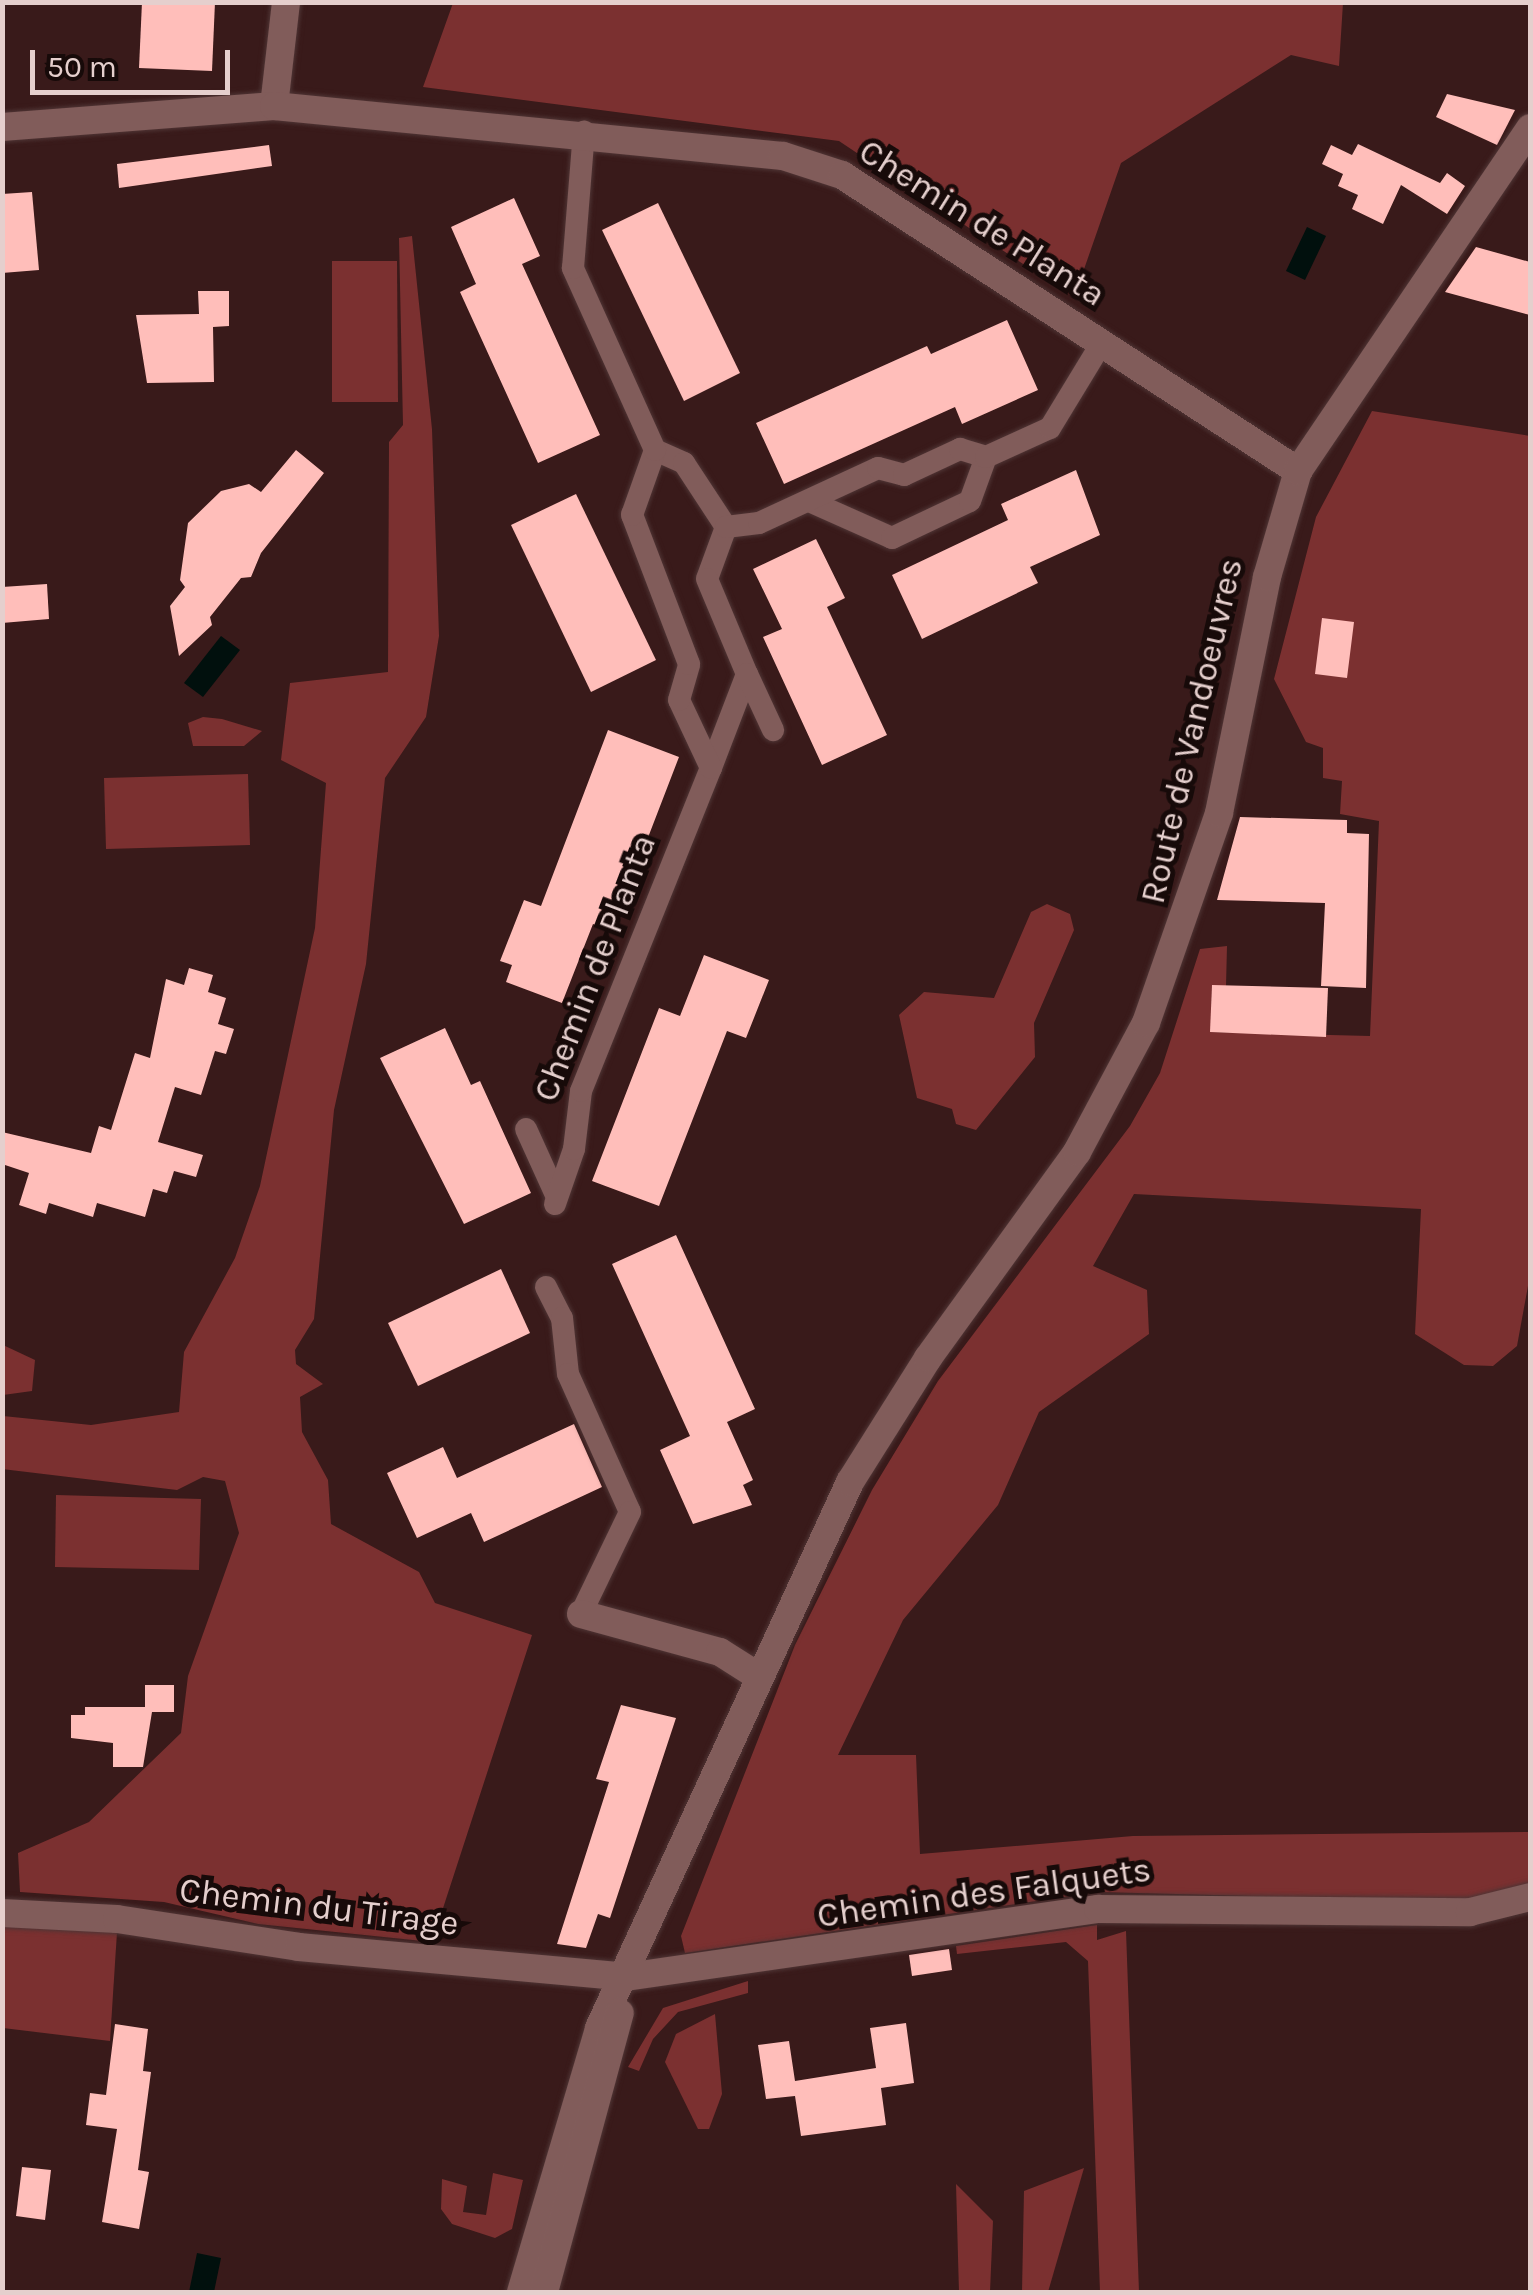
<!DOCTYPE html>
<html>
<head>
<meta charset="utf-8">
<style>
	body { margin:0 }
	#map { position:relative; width:1533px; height:2295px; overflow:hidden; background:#391a1a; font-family:Karla,sans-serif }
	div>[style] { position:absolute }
	.green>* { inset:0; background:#7b3030 }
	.water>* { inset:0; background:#01100d }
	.building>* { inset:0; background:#ffbeba }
	.roads { filter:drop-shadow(0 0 2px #4f3535) drop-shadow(0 0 2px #4f3535) }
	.pedestrian>* { height:22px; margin:-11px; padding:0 11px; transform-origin:11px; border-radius:11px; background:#815c5a }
	.minor>* { height:28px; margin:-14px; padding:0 14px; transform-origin:14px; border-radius:14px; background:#815c5a }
	.secondary>* { height:28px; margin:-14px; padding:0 14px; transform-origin:14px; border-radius:14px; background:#815c5a }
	span { translate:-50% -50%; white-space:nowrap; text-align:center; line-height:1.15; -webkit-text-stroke:10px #170a09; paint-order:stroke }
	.street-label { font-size:35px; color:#e5cfcd }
	.frame { position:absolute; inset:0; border:5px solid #e5cfcd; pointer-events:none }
	.scale { position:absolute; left:30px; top:50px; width:200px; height:45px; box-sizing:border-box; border:5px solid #e5cfcd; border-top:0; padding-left:12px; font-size:30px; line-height:35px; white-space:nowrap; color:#e5cfcd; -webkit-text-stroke:8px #170a09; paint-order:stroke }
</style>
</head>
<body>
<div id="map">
	<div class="green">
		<i style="clip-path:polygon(453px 3px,453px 2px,1343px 3px,1339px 66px,1291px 55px,1121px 163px,1074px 298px,839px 141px,423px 87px)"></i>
		<i style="clip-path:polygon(412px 236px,432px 429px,439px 636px,426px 717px,385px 778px,366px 964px,334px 1110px,314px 1319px,295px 1350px,296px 1364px,323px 1384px,300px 1397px,302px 1432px,328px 1480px,331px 1524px,419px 1572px,435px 1603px,532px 1635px,432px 1942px,258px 1924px,164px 1902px,20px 1892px,18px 1853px,89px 1822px,181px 1733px,188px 1676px,239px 1533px,225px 1481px,203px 1477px,177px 1490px,2px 1469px,3px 1416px,91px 1425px,179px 1412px,184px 1352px,235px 1258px,260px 1186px,315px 928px,326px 783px,281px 760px,290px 683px,388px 672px,389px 442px,403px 425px,399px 238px)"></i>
		<i style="clip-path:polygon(332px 261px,397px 261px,398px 402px,332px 402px)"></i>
		<i style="clip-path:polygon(1372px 411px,1530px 436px,1530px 1275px,1517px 1346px,1493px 1366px,1464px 1365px,1415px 1334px,1421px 1209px,1134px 1194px,1093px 1266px,1147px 1290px,1149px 1334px,1039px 1412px,998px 1505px,903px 1620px,838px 1755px,916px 1755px,920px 1854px,1133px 1836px,1530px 1832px,1530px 1885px,1496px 1898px,1447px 1901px,1098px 1892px,685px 1953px,681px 1936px,795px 1645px,872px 1490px,938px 1381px,1130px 1126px,1160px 1073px,1200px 949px,1227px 946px,1226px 986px,1212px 986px,1211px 1032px,1370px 1036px,1379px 821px,1340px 814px,1342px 781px,1323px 778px,1323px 748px,1306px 742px,1274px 679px,1316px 517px)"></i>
		<i style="clip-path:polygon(203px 717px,222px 719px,262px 731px,244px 746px,193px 746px,188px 723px)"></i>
		<i style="clip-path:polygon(248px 774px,250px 845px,106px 849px,104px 778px)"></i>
		<i style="clip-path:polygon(1047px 904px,1070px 914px,1074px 930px,1034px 1023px,1035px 1057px,976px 1130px,956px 1124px,952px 1109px,917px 1098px,899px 1015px,924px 992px,994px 998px,1031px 912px)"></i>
		<i style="clip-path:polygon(3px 1345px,35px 1360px,32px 1391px,3px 1395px)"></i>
		<i style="clip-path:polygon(56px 1495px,201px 1499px,199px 1570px,55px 1567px)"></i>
		<i style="clip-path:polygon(2px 1925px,117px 1932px,110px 2041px,3px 2028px)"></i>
		<i style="clip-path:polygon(1097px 1925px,1097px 1940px,1126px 1931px,1139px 2292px,1100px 2292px,1088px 1961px,1066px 1942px,957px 1954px,956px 1946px)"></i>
		<i style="clip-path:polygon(748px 1981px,748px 1993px,678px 2012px,653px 2039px,639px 2071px,628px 2067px,663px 2008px)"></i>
		<i style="clip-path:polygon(715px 2014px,722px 2094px,709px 2129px,698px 2129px,665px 2062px,676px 2034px)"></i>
		<i style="clip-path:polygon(1084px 2168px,1048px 2292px,1022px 2292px,1024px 2191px)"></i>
		<i style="clip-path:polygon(493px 2173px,523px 2180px,512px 2229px,495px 2238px,452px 2224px,441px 2209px,442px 2179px,467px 2186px,463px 2212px,486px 2215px)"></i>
		<i style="clip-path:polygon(956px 2184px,993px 2221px,990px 2292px,959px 2292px)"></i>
	</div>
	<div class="water">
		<i style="clip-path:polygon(1307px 227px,1326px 236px,1305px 280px,1286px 271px)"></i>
		<i style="clip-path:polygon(221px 636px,240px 650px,203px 697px,184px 683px)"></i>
		<i style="clip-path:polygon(197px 2253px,221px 2258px,214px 2292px,189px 2292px)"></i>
	</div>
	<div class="building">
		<i style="clip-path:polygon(142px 2px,215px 2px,212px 71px,139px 68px)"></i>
		<i style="clip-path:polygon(1447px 94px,1515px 110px,1497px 145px,1436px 117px)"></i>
		<i style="clip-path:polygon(1358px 144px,1440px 183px,1447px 173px,1465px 186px,1447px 214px,1401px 185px,1383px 224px,1352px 209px,1358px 195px,1338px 186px,1343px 174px,1322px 164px,1331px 145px,1352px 155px)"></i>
		<i style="clip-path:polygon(269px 145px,272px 166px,119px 188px,117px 164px)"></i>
		<i style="clip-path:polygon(32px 192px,39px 270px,2px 273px,2px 194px)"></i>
		<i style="clip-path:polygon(514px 198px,540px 256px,522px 264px,600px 435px,538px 463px,460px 292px,476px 284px,451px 227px)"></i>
		<i style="clip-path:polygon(658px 203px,740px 373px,684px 401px,602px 230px)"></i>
		<i style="clip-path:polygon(1476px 247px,1530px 262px,1530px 315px,1445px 292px)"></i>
		<i style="clip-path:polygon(198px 291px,229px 291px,229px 326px,213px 327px,214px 382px,147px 383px,136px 315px,199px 314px)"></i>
		<i style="clip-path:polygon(1007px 320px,1038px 390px,962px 424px,955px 407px,784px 484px,756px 423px,927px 346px,931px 354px)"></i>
		<i style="clip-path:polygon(296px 450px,324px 473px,261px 553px,251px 577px,241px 578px,210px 617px,212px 625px,179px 656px,170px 606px,185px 587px,180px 580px,188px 523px,221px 491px,249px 484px,261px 492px)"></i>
		<i style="clip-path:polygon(1076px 470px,1100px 535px,1030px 567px,1038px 583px,922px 639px,892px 575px,1008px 520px,1001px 504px)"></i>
		<i style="clip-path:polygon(576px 494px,656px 660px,591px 692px,511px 525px)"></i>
		<i style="clip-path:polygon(816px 539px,845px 598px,827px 607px,887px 735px,822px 765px,763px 637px,782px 629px,753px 569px)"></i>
		<i style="clip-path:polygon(47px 584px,49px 619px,2px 623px,2px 587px)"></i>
		<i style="clip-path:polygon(1322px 618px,1354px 622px,1347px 678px,1315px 674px)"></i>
		<i style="clip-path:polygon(608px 730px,679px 757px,612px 931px,593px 924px,562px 1003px,506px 982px,512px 965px,500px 961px,524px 900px,541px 906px)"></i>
		<i style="clip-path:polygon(1240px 817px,1347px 820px,1347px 833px,1369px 834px,1366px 988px,1321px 986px,1325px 903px,1217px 900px)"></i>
		<i style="clip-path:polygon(704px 955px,769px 980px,746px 1038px,727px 1031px,659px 1206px,592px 1181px,659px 1008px,680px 1016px)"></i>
		<i style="clip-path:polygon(189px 968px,213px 975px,208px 992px,226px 998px,218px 1024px,234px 1029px,226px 1054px,215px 1051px,201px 1095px,175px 1087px,158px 1142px,203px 1155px,196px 1177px,174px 1171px,167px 1193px,153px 1189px,145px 1217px,97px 1203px,93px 1217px,49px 1203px,46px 1214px,19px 1205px,29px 1173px,2px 1164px,2px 1132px,91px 1153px,99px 1126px,111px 1130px,135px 1053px,150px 1058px,166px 979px,184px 985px)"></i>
		<i style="clip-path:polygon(1212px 985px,1328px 988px,1326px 1037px,1210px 1032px)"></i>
		<i style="clip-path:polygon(445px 1028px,471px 1085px,480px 1081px,531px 1193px,464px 1224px,380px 1058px)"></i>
		<i style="clip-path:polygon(676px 1235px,755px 1409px,727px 1422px,753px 1480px,743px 1485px,752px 1505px,693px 1524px,660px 1450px,690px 1436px,612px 1264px)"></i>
		<i style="clip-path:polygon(501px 1269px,530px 1333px,418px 1386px,388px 1323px)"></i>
		<i style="clip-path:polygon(574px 1424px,602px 1487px,484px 1542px,471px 1513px,417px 1538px,387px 1473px,443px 1447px,457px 1478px)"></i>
		<i style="clip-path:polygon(145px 1685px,174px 1685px,174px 1712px,152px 1712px,143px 1767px,113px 1767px,113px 1743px,71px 1738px,71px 1715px,85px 1715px,85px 1707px,145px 1707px)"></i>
		<i style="clip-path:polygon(621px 1705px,676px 1718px,610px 1918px,598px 1914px,586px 1948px,557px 1944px,609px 1782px,596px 1779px)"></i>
		<i style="clip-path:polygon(949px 1949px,952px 1970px,912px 1976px,909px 1955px)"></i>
		<i style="clip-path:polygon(906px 2023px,914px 2083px,881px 2088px,886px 2125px,801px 2136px,795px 2096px,766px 2099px,758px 2045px,789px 2041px,795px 2081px,876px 2068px,870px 2028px)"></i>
		<i style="clip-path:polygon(115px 2024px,148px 2029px,143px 2071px,151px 2072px,138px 2170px,149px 2172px,139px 2229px,102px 2222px,117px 2129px,86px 2125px,90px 2093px,106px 2095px)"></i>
		<i style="clip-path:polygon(22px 2167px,51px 2170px,45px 2220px,16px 2216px)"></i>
	</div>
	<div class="roads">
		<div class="pedestrian">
			<i style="left:655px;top:450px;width:32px;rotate:24deg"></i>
			<i style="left:684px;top:463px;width:77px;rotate:56.7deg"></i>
			<i style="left:726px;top:527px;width:55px;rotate:110.1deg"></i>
			<i style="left:707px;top:579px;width:103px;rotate:67.2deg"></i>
			<i style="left:747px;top:674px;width:101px;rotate:111deg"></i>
			<i style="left:809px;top:501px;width:91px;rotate:24deg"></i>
			<i style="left:892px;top:538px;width:86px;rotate:-25.4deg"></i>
			<i style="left:970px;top:501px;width:47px;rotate:-70deg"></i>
			<i style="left:726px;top:527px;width:33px;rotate:-7deg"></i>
			<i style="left:759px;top:523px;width:131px;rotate:-24.8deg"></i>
			<i style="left:878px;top:468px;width:27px;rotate:15deg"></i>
			<i style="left:904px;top:475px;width:62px;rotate:-24.9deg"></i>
			<i style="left:960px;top:449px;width:27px;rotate:17deg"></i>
			<i style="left:986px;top:457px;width:70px;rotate:-24.4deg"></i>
			<i style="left:1050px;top:428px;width:98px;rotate:-58.7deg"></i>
			<i style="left:747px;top:674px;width:62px;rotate:65.1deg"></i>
			<i style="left:526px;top:1129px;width:72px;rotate:65.6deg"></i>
			<i style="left:555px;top:1204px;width:58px;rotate:-70.9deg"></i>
			<i style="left:574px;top:1149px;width:58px;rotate:-83.1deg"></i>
			<i style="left:581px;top:1091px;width:348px;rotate:-68.1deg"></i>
			<i style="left:711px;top:768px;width:75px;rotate:-115.2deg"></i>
			<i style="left:679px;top:700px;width:37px;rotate:-74deg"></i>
			<i style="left:689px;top:664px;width:160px;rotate:-110.9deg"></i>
			<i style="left:632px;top:515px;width:69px;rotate:-70.5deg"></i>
			<i style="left:655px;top:450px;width:200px;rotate:-114.3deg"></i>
			<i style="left:573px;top:268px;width:137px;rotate:-85.4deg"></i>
			<i style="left:546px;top:1287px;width:35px;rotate:63deg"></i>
			<i style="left:562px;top:1318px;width:56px;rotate:83.9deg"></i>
			<i style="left:568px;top:1374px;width:151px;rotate:65.8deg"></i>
			<i style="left:630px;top:1512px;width:113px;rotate:115.7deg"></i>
		</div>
		<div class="minor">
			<i style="left:274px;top:106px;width:105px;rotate:-83.4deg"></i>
			<i style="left:2px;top:127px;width:273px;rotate:-4.4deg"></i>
			<i style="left:274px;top:106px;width:511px;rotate:5.61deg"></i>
			<i style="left:783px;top:156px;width:62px;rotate:17.9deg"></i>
			<i style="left:842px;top:175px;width:544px;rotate:32.99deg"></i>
			<i style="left:581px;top:1614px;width:144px;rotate:15.3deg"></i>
			<i style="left:720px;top:1652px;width:45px;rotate:32.3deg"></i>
			<i style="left:2px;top:1913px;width:115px;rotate:3deg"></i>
			<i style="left:117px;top:1919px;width:184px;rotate:8.7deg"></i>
			<i style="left:299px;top:1947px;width:328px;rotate:5.2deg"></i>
			<i style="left:626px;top:1977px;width:477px;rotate:-8.2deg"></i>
			<i style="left:1098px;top:1909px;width:372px;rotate:0.5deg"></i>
			<i style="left:1470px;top:1912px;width:62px;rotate:-14deg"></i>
		</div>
		<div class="secondary">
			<i style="left:521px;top:2292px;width:275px;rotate:-73.5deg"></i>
			<i style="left:599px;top:2028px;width:601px;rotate:-65.31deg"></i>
			<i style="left:850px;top:1482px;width:146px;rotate:-57.8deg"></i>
			<i style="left:928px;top:1358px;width:254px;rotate:-54.1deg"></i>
			<i style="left:1077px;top:1152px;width:146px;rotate:-61.9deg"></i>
			<i style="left:1146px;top:1023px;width:222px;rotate:-70.8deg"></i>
			<i style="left:1219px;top:813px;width:241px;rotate:-78.5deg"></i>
			<i style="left:1267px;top:577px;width:110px;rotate:-73.7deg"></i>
			<i style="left:1298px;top:471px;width:414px;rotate:-55.9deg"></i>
			<i style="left:544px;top:2292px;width:289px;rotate:-74.8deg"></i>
		</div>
	</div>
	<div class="street-label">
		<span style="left:982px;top:223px;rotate:32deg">Chemin de Planta</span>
		<span style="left:1192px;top:731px;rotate:-77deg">Route de Vandoeuvres</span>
		<span style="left:595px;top:968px;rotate:-69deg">Chemin de Planta</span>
		<span style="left:984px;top:1893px;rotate:-8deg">Chemin des Falquets</span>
		<span style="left:319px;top:1907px;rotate:7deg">Chemin du Tirage</span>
	</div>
	<div class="frame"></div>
	<div class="scale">50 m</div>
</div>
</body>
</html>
